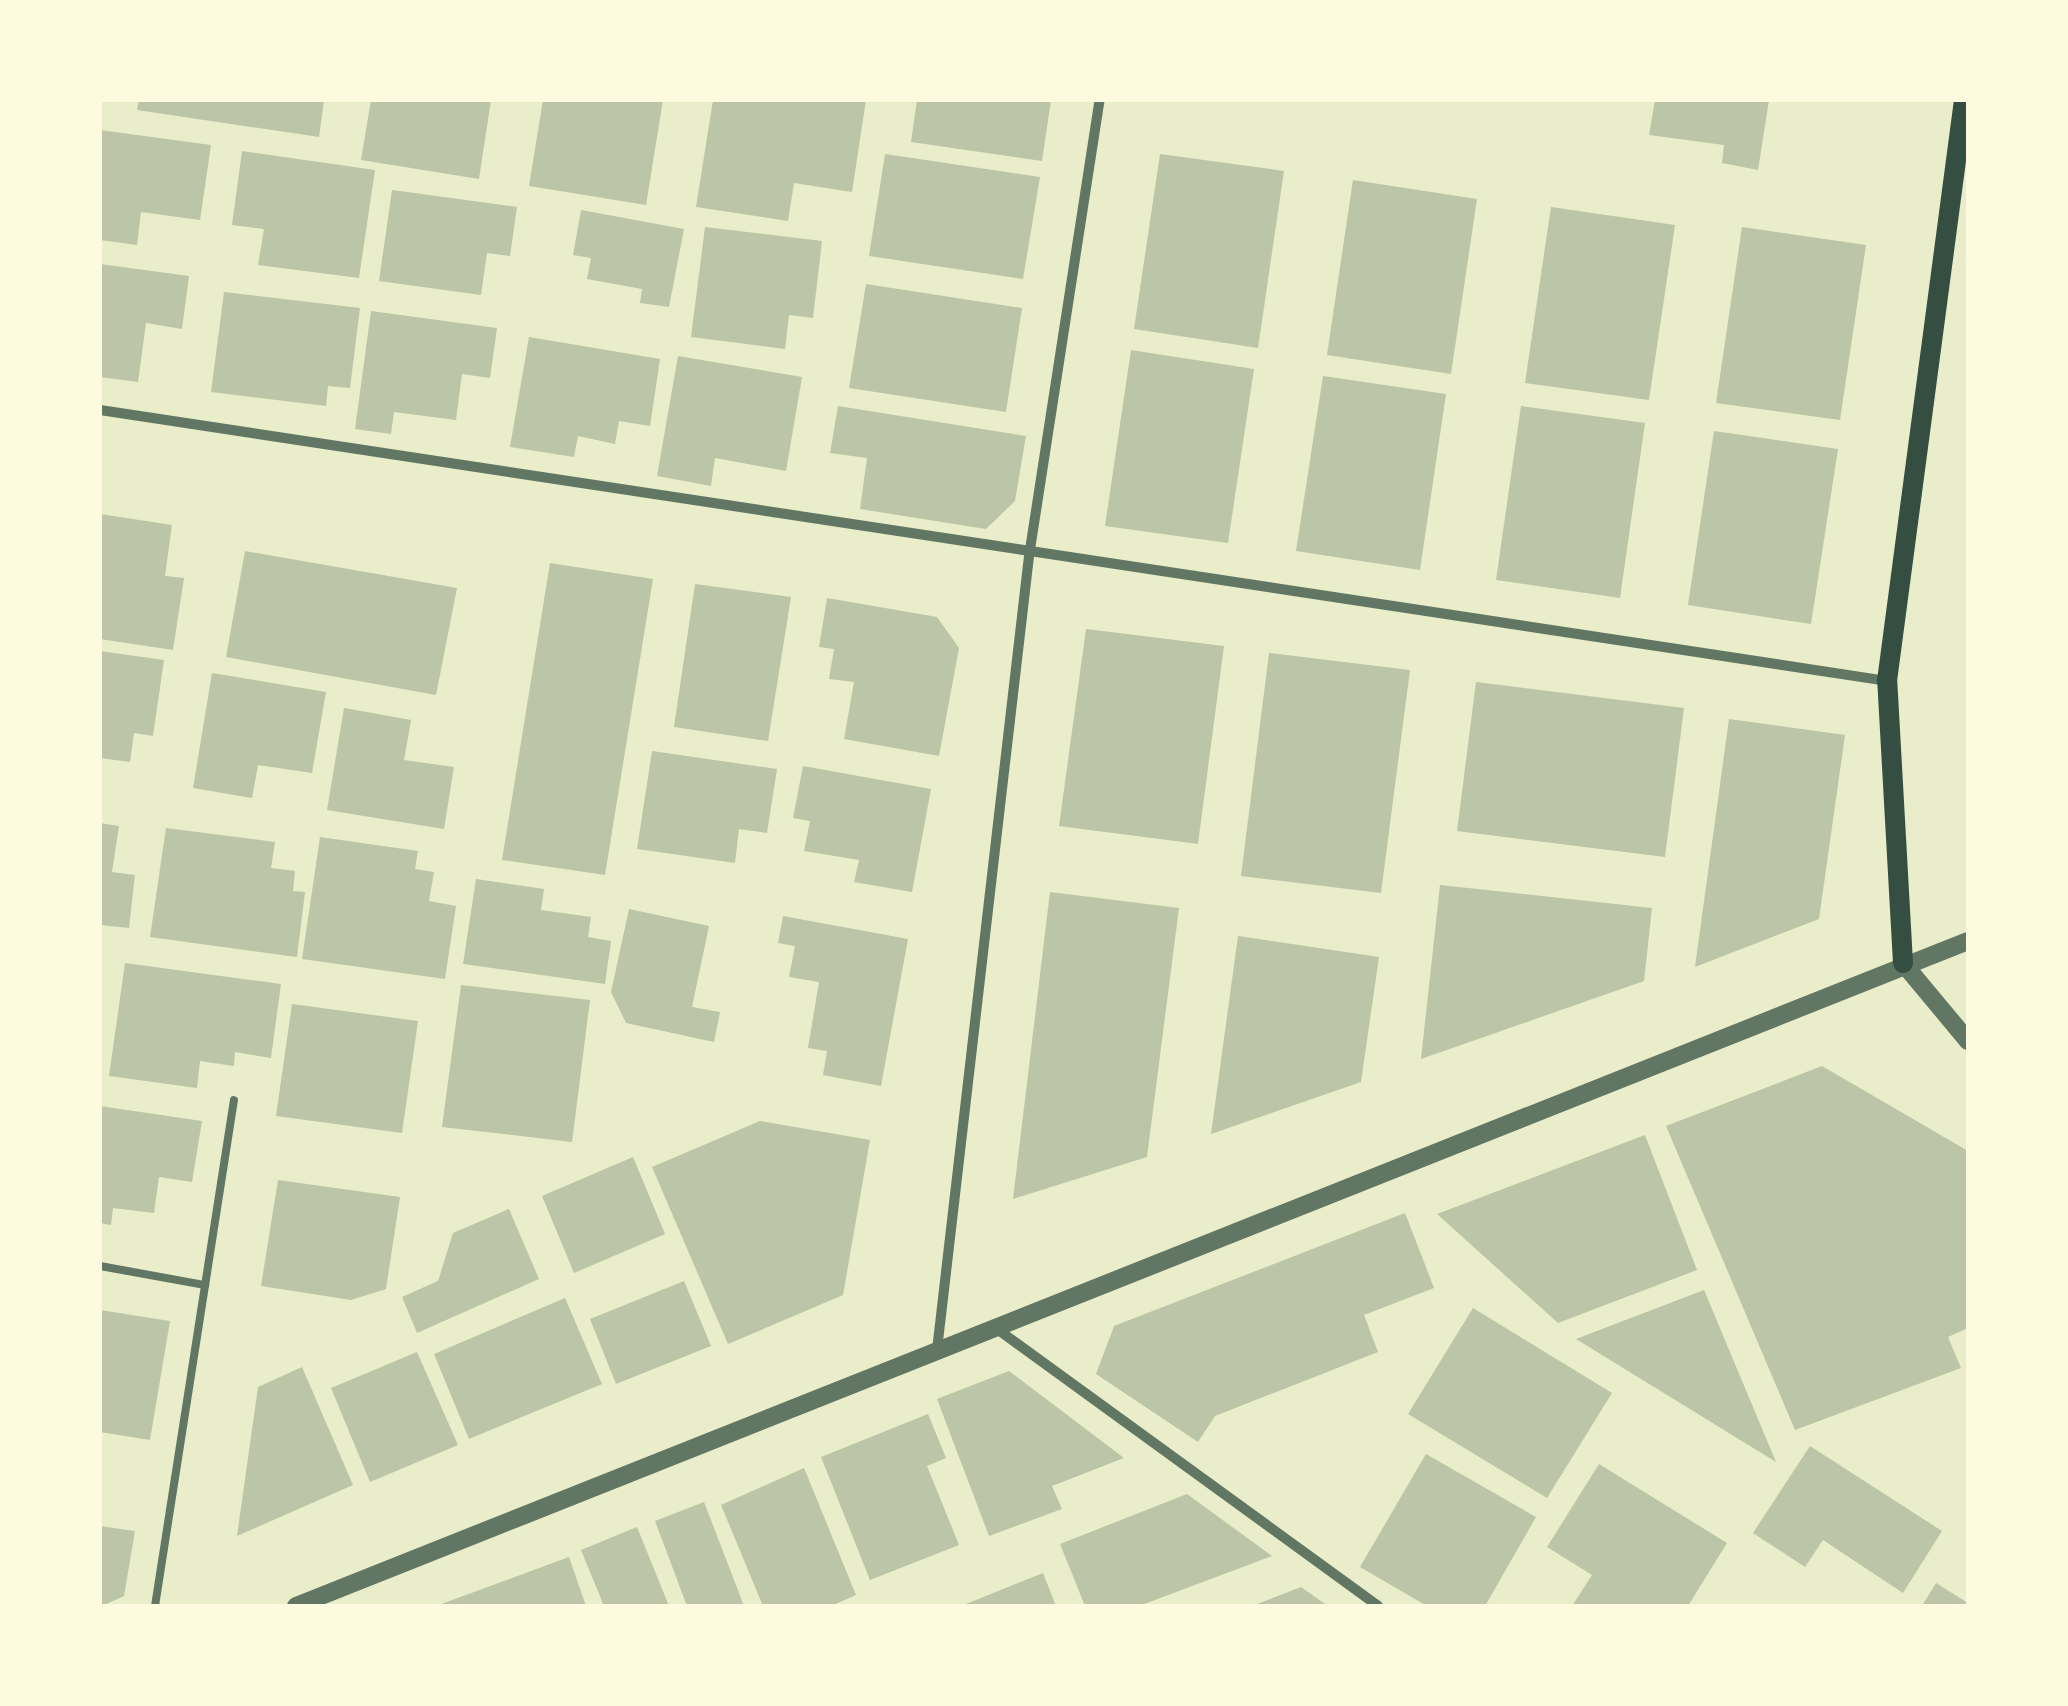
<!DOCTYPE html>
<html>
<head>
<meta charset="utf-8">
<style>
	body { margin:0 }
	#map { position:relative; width:2068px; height:1706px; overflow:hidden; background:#e9edc9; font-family:"Public Sans",sans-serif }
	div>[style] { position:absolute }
	.building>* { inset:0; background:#bcc5a7 }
	.service>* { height:8px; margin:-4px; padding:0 4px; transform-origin:4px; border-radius:4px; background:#617663 }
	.minor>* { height:10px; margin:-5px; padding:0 5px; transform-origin:5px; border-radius:5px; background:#617663 }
	.tertiary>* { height:18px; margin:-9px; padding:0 9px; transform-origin:9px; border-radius:9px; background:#617663 }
	.secondary>* { height:20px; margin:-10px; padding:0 10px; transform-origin:10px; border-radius:10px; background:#344e41 }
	span { translate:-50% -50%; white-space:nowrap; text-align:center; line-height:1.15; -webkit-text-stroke:10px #fefae0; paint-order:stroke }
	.frame { position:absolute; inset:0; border:102px solid #fefae0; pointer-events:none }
</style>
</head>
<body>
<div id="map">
	<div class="building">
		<i style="clip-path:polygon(139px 100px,324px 100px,319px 137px,137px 110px)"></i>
		<i style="clip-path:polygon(371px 100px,491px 100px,479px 179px,361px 160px)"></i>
		<i style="clip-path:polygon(543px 100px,663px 100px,646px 205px,529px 186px)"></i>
		<i style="clip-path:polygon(713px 100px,866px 100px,852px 192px,794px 183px,788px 221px,696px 207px)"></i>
		<i style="clip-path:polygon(917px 100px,1051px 100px,1042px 161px,911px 142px)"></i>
		<i style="clip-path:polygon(1655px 100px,1769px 100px,1758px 170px,1722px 163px,1724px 145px,1649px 135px)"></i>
		<i style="clip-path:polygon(100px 130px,211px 145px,200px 220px,141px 212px,137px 245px,100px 240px)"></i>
		<i style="clip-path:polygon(242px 151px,375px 170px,359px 278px,258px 265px,264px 229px,232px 225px)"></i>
		<i style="clip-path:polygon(885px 154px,1040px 177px,1023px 279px,869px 256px)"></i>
		<i style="clip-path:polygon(1160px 154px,1284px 171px,1258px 348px,1134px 329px)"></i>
		<i style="clip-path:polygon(1353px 180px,1477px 199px,1451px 374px,1327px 355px)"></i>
		<i style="clip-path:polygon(392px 190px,517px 207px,510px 256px,487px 253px,481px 295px,379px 281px)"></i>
		<i style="clip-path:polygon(1551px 207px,1675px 225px,1649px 400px,1525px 383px)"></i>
		<i style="clip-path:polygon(581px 210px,684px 229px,669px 307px,640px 303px,642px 289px,587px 279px,591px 258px,573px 255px)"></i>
		<i style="clip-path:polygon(705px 227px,822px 241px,813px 318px,789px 315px,785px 349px,691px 337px)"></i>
		<i style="clip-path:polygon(1742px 227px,1866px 245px,1840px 420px,1716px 403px)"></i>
		<i style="clip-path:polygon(100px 264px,189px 276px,182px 329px,146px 323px,138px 382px,100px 377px)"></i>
		<i style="clip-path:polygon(866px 284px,1022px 308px,1006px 412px,849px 388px)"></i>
		<i style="clip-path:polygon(224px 292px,360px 308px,350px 388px,328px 386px,326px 406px,211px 392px)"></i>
		<i style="clip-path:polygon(371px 311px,497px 328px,490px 378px,462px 374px,456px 420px,394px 412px,391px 434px,355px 429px)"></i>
		<i style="clip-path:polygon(529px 337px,660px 359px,650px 426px,619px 421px,615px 444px,578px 436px,574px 457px,510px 447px)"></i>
		<i style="clip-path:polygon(1131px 350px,1254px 369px,1228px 543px,1105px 526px)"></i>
		<i style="clip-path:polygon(678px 356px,802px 377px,786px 471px,715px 458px,711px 486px,657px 476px)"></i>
		<i style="clip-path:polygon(1323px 376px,1446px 394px,1420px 570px,1296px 551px)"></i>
		<i style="clip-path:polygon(838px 406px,1026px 436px,1015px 501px,986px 529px,860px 509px,867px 458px,830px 453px)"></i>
		<i style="clip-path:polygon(1521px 406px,1645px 423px,1620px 598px,1496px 580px)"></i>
		<i style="clip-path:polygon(1714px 431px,1838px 449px,1811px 624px,1688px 605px)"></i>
		<i style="clip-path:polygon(100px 514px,172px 525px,165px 576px,184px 578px,173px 650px,100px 639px)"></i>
		<i style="clip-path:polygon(245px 551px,457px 588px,436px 695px,226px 657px)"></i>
		<i style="clip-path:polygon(550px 563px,653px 579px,605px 875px,502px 860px)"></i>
		<i style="clip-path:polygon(695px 584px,791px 597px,768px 741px,674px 727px)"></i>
		<i style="clip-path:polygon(827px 598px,937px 617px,959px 648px,939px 756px,844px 739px,854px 682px,829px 679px,834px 649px,819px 647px)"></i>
		<i style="clip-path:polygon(1086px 629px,1224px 646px,1198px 844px,1059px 826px)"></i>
		<i style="clip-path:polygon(100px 651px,164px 660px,153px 736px,134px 733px,130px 762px,100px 758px)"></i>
		<i style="clip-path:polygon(1269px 653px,1410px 670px,1381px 893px,1241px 876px)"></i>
		<i style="clip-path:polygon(212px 673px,326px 692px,312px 773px,258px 765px,252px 798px,193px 788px)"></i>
		<i style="clip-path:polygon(1476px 682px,1684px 708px,1665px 857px,1457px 831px)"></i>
		<i style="clip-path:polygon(344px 708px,411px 720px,404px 760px,454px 767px,444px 829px,327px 810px)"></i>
		<i style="clip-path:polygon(1729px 719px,1845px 735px,1819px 919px,1695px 967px)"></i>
		<i style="clip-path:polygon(652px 751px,777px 769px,767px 833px,739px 829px,735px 863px,637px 849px)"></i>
		<i style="clip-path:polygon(803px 766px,931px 789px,912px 892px,854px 882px,859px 860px,804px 851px,810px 821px,793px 818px)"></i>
		<i style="clip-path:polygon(100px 823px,119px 826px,112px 872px,135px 875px,129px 928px,100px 925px)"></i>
		<i style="clip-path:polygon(166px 828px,275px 842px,271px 868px,295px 871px,293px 891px,305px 892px,297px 957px,150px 937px)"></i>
		<i style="clip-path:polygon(320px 837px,418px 851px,415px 869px,434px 872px,429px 901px,456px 906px,445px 979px,302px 959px)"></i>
		<i style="clip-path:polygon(476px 879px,544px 889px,541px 910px,591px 917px,588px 937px,611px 941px,605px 984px,463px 964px)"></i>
		<i style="clip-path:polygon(1440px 885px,1652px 908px,1644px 981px,1421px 1059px)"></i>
		<i style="clip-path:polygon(1050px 892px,1179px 908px,1147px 1157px,1013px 1199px)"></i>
		<i style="clip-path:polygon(629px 909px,709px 926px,692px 1007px,720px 1012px,714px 1042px,626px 1023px,611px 992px)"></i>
		<i style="clip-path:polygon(783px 916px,908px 939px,881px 1086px,823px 1075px,827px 1051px,808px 1048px,819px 982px,789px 977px,795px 946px,778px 943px)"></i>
		<i style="clip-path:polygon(1238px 936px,1379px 957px,1361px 1082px,1211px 1134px)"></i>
		<i style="clip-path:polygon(125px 963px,281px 984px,271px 1058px,235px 1052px,234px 1066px,200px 1061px,197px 1088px,109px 1076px)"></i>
		<i style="clip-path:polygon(461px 985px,590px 1000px,572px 1142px,442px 1127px)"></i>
		<i style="clip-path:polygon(292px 1004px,418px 1021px,402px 1133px,276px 1116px)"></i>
		<i style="clip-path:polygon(1822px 1066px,1968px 1151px,1968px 1328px,1948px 1337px,1961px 1368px,1795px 1430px,1666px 1126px)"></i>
		<i style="clip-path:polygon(100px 1106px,202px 1121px,192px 1182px,159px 1177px,154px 1213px,113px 1208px,111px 1225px,100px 1223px)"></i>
		<i style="clip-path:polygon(760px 1121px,870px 1140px,843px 1295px,728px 1344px,652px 1167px)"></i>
		<i style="clip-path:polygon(1645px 1135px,1697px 1270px,1558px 1323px,1437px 1214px)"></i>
		<i style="clip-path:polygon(633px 1157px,665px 1234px,574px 1273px,542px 1196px)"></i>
		<i style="clip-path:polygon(278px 1180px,400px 1197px,386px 1289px,351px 1300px,261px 1286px)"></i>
		<i style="clip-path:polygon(509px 1209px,539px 1279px,417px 1333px,402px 1297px,438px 1281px,453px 1233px)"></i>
		<i style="clip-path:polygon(1405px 1213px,1434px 1288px,1364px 1315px,1378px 1352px,1215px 1416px,1198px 1442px,1096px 1374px,1114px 1326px)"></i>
		<i style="clip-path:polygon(684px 1281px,711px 1346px,616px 1384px,590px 1319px)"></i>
		<i style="clip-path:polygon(1704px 1290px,1776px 1462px,1576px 1339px)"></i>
		<i style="clip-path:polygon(565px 1298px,602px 1384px,469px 1439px,434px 1354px)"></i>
		<i style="clip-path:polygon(1473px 1308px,1612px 1393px,1547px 1498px,1408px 1414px)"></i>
		<i style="clip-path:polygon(100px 1310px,170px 1321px,150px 1440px,100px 1432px)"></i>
		<i style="clip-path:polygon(417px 1352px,458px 1445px,370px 1482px,331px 1388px)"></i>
		<i style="clip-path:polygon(302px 1367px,353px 1485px,237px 1536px,258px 1387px)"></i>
		<i style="clip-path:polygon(1009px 1371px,1124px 1458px,1052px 1486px,1062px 1509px,989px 1536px,937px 1399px)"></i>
		<i style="clip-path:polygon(928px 1414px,946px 1458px,927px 1466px,959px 1545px,870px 1580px,821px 1457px)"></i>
		<i style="clip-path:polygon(1810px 1446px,1942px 1531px,1903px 1593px,1823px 1540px,1805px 1567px,1753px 1533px)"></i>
		<i style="clip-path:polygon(1426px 1454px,1536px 1517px,1485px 1606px,1427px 1606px,1360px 1567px)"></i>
		<i style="clip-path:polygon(1599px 1464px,1727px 1543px,1688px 1606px,1572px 1606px,1592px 1575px,1547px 1547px)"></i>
		<i style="clip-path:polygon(804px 1468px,856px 1595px,831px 1606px,763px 1606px,721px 1505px)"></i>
		<i style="clip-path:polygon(1187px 1494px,1272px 1556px,1139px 1606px,1085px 1606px,1060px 1544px)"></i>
		<i style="clip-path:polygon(704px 1502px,744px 1606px,687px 1606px,655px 1521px)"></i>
		<i style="clip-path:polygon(100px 1526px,135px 1531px,124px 1596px,102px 1606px)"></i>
		<i style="clip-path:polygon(637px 1527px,669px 1606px,604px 1606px,581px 1550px)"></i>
		<i style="clip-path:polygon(569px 1557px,586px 1606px,436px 1606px)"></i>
		<i style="clip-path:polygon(1043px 1573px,1056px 1606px,961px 1606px)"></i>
		<i style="clip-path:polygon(1936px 1583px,1968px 1603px,1968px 1606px,1922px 1606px)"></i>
		<i style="clip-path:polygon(1301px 1587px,1328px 1606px,1252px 1606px)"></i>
	</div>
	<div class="service">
		<i style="left:100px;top:1266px;width:107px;rotate:10.3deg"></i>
		<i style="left:155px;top:1606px;width:512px;rotate:-81.13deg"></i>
	</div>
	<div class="minor">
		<i style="left:100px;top:410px;width:1807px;rotate:8.62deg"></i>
		<i style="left:997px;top:1329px;width:471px;rotate:36deg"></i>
		<i style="left:937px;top:1350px;width:799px;rotate:-83.39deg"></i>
		<i style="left:1029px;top:556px;width:461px;rotate:-81.2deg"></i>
	</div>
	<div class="tertiary">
		<i style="left:1903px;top:963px;width:102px;rotate:50.2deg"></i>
		<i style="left:296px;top:1606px;width:1799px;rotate:-21.69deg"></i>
	</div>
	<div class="secondary">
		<i style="left:1903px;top:963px;width:282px;rotate:-93.2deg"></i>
		<i style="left:1887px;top:681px;width:586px;rotate:-82.45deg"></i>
	</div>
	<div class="frame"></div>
</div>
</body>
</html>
